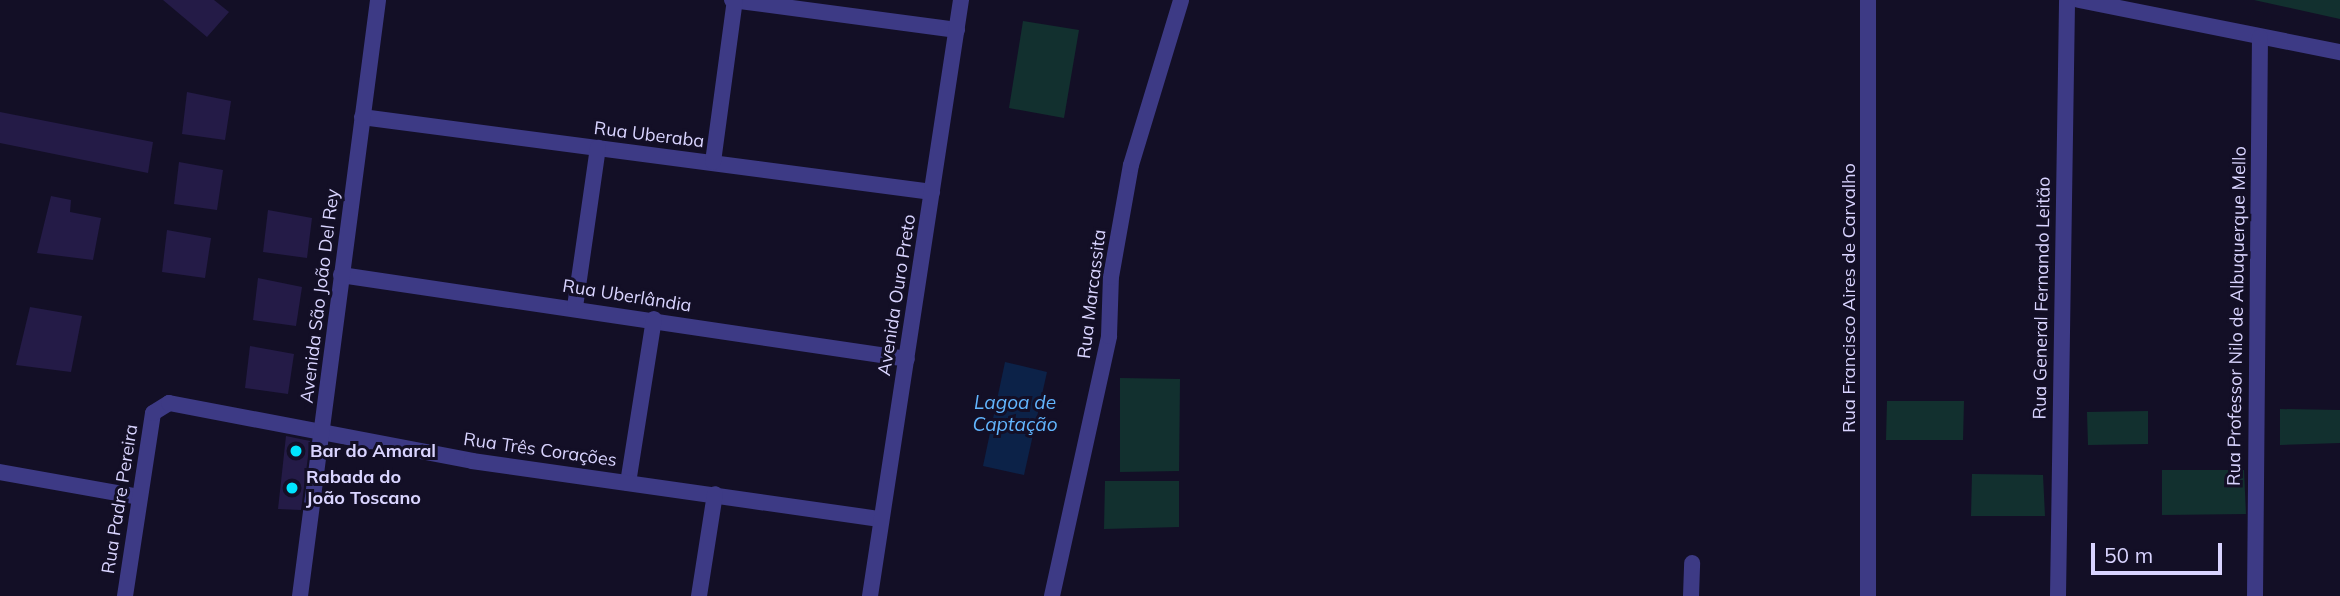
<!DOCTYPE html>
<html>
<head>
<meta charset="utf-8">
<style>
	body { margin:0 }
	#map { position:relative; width:2340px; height:596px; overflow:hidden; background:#130f26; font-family:Mulish,sans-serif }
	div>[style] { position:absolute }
	.green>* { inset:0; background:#12302f }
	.water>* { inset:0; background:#0c2248 }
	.building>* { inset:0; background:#241b47 }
	.street>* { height:16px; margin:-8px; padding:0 8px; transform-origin:8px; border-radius:8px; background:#3d3a85 }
	.dots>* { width:19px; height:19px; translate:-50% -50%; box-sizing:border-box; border:4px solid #130f26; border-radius:50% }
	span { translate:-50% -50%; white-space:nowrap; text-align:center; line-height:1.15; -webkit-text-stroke:6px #130f26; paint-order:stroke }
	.street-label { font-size:18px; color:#d9d4ff }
	.poi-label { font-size:18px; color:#d9d4ff; font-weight:700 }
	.left { translate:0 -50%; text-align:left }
	.water-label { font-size:19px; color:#62b6ff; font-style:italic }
	.scale { position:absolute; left:2091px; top:543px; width:131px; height:32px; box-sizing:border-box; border:4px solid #d9d4ff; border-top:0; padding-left:9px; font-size:21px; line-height:24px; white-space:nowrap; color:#d9d4ff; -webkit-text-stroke:5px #130f26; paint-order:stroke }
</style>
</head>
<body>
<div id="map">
	<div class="green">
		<i style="clip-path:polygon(2254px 0,2340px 0,2340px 19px)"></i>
		<i style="clip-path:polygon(1023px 21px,1079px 30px,1064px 118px,1009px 108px)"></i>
		<i style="clip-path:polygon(1120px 378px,1180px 379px,1179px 471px,1120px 472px)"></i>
		<i style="clip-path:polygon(1887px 401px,1964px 401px,1963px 440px,1886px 440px)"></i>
		<i style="clip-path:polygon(2280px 409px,2340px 410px,2340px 443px,2280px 445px)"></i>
		<i style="clip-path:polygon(2148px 411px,2148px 444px,2088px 445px,2087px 412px)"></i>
		<i style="clip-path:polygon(2162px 470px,2244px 470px,2246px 514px,2162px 515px)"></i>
		<i style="clip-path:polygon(1972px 474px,2043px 475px,2045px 516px,1971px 516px)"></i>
		<i style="clip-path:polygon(1105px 481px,1179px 481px,1179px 527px,1104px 529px)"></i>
	</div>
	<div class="water">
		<i style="clip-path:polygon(1005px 362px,1047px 372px,1024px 475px,983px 466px)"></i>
	</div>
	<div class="building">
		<i style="clip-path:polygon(163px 0,214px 0,229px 12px,207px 37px)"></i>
		<i style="clip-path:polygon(187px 92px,231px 101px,225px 140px,182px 134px)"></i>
		<i style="clip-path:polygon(0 112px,153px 142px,148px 173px,0 143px)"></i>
		<i style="clip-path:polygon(179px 162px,223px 170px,217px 210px,174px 204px)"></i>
		<i style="clip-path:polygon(51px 196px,71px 200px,70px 212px,101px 218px,93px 260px,37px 253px)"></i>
		<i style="clip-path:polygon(268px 210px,312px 218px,307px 258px,263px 252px)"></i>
		<i style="clip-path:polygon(167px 230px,211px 238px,205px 278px,162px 272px)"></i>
		<i style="clip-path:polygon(258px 278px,302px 287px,296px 326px,253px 320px)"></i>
		<i style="clip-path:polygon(30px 307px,82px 316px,71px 372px,16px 365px)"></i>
		<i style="clip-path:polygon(250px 346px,294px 354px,288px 394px,245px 388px)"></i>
		<i style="clip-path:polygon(286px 436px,310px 441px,301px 510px,278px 509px)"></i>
	</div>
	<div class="street">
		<i style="left:732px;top:0;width:227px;rotate:7.6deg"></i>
		<i style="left:2079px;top:0;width:266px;rotate:11.3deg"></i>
		<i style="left:362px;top:117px;width:575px;rotate:7.5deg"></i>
		<i style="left:713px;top:162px;width:163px;rotate:-82.3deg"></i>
		<i style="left:341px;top:275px;width:572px;rotate:8.44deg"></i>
		<i style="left:575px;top:307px;width:161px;rotate:-81.8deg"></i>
		<i style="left:0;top:472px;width:141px;rotate:10.2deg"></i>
		<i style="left:628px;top:483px;width:166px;rotate:-81deg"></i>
		<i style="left:125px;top:596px;width:185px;rotate:-81.3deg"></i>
		<i style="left:153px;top:413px;width:19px;rotate:-32deg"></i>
		<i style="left:169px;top:403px;width:309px;rotate:10.8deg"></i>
		<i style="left:472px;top:461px;width:412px;rotate:8.1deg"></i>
		<i style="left:300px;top:596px;width:601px;rotate:-82.54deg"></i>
		<i style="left:699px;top:596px;width:103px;rotate:-81.1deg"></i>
		<i style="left:870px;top:596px;width:603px;rotate:-81.32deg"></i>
		<i style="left:1052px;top:596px;width:266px;rotate:-77.6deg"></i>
		<i style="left:1109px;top:336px;width:59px;rotate:-88.1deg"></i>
		<i style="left:1111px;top:277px;width:114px;rotate:-79.9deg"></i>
		<i style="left:1131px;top:165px;width:172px;rotate:-73.1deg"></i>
		<i style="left:1691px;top:596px;width:33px;rotate:-88deg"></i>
		<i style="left:1868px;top:596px;width:596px;rotate:-90deg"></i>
		<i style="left:2058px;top:596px;width:596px;rotate:-89.13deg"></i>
		<i style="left:2255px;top:596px;width:559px;rotate:-89.49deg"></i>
	</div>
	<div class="dots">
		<i style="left:296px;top:451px;background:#00e5ff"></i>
		<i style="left:292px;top:488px;background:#00e5ff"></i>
	</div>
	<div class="street-label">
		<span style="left:649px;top:135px;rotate:7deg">Rua Uberaba</span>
		<span style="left:1092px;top:294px;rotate:-83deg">Rua Marcassita</span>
		<span style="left:897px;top:295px;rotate:-81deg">Avenida Ouro Preto</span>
		<span style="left:320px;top:296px;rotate:-83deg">Avenida São João Del Rey</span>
		<span style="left:627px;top:296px;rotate:9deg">Rua Uberlândia</span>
		<span style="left:1849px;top:298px;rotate:-90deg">Rua Francisco Aires de Carvalho</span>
		<span style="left:2042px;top:298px;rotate:-89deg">Rua General Fernando Leitão</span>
		<span style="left:2237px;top:316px;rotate:-89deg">Rua Professor Nilo de Albuquerque Mello</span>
		<span style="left:540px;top:450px;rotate:8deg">Rua Três Corações</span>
		<span style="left:120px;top:499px;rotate:-81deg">Rua Padre Pereira</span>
	</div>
	<div class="poi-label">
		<span class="left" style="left:310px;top:451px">Bar do Amaral</span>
		<span class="left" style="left:306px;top:488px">Rabada do<br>João Toscano</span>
	</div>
	<div class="water-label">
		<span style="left:1015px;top:414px">Lagoa de<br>Captação</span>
	</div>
	<div class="scale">50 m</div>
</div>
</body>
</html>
